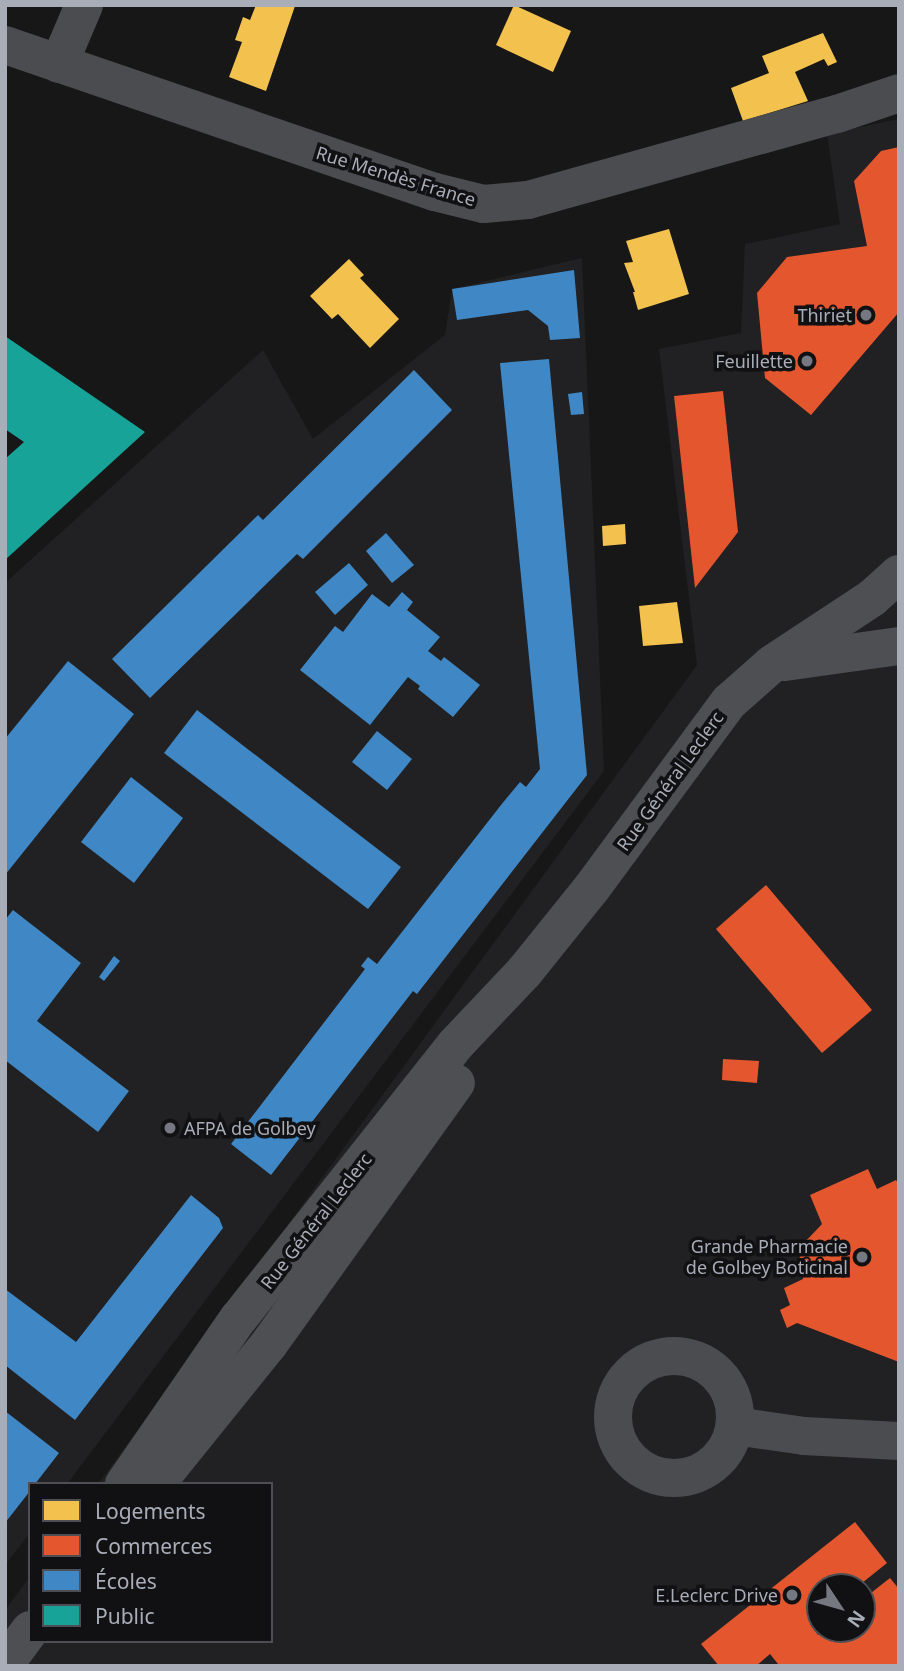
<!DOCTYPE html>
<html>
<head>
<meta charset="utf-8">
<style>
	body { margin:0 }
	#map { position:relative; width:904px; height:1671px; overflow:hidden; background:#171717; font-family:"Noto Sans",sans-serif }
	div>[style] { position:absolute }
	.built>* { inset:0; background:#212123 }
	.homes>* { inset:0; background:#f2c14e }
	.shops>* { inset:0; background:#e4572e }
	.schools>* { inset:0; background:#3f88c5 }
	.public>* { inset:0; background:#17a398 }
	.minor>* { height:38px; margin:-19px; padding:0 19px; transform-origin:19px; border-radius:19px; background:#4b4c50 }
	.minor>.ring { margin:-19px; padding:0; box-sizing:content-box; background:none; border:38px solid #4b4c50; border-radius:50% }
	.major>* { height:38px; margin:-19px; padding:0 19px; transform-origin:19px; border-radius:19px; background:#4d4f52 }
	.dots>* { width:19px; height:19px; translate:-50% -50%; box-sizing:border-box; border:4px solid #111113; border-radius:50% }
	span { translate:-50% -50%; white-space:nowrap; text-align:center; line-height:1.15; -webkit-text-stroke:7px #111113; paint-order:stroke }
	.street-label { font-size:18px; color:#a8adb8 }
	.poi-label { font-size:18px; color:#a8adb8 }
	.right { translate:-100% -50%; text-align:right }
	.left { translate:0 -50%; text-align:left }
	.frame { position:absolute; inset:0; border:7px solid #a8adb8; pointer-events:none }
	.legend { position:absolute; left:28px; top:1482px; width:245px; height:161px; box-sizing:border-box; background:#111113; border:2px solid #4d4f55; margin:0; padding:9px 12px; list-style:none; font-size:21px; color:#a8adb8 }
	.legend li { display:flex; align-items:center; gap:14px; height:35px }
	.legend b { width:35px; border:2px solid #4d4f55 }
	.north { position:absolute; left:806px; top:1573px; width:70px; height:70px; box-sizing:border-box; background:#111113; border:2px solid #4d4f55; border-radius:50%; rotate:126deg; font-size:19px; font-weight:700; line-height:28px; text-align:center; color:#a8adb8 }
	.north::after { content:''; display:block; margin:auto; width:24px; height:32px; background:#757880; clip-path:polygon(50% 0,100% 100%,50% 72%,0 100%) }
</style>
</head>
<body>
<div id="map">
	<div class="built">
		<i style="clip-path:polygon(evenodd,899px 119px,899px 1666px,5px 1666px,5px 1610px,30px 1577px,30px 1641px,271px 1641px,271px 1484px,98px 1484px,697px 665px,659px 349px,741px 333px,745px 244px,840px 224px,827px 134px,899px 119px,820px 1587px,862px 1587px,862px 1629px,820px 1629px,820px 1587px)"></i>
		<i style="clip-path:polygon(582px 258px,604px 771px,67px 1484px,30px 1484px,30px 1533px,5px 1565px,5px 583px,263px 350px,313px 439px,445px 335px,452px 289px)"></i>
	</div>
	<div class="homes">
		<i style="clip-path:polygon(256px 5px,295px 6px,266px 91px,229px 77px,242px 42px,235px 40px,243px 17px,250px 20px)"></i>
		<i style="clip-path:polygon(514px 5px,571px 31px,553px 72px,496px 45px)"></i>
		<i style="clip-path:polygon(823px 33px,837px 62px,828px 66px,824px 59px,795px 72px,808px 101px,743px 121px,731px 88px,769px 73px,762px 56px)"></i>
		<i style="clip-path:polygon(669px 229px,689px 294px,638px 310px,633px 292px,635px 292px,624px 263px,633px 262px,626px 241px)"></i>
		<i style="clip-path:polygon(349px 259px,364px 275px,360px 278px,399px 319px,370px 348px,338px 314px,332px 319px,310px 296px)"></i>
		<i style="clip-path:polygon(625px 524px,626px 544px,603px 546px,602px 526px)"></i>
		<i style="clip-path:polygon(677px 602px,683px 643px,643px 646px,639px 606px)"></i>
	</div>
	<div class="shops">
		<i style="clip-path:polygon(899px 147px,899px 312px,811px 415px,765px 378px,757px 293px,787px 257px,867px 246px,854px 181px,881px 151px)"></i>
		<i style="clip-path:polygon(723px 391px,738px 532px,695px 588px,674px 396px)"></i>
		<i style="clip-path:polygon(766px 885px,872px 1010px,822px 1053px,716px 929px)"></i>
		<i style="clip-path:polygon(723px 1059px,759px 1061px,757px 1083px,722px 1080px)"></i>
		<i style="clip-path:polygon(868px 1169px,877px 1189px,896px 1180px,899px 1185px,899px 1362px,797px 1323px,787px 1328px,780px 1310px,790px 1305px,784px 1288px,803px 1279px,799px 1260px,805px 1242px,822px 1224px,810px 1195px)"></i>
		<i style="clip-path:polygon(855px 1522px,887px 1563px,857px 1587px,820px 1587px,820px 1616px,810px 1624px,818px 1635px,825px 1629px,862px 1629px,862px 1600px,890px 1578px,899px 1589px,899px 1666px,775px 1666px,778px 1664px,770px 1654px,756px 1666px,719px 1666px,701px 1644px)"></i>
	</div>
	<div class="schools">
		<i style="clip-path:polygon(574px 270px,580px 338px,550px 340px,548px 326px,528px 310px,457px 320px,452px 289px)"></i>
		<i style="clip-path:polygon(549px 359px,587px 775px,417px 994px,413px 991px,271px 1175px,231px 1144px,365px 969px,361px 966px,368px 957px,377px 964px,501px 805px,520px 782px,526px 787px,540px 769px,500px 363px)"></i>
		<i style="clip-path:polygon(414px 370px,452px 410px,303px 559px,297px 554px,150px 698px,112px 659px,258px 515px,263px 520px)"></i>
		<i style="clip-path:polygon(582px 392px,584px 414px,571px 415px,568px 394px)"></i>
		<i style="clip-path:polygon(386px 533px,414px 565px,392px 583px,366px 551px)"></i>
		<i style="clip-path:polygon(349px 563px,368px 585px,335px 615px,315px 592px)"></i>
		<i style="clip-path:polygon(402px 592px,413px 602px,407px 610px,440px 637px,428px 651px,441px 661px,444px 657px,480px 685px,453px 717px,418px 689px,420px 686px,408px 677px,370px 725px,300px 670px,335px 626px,343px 632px,372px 594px,389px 607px)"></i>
		<i style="clip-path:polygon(68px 661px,134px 714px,5px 875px,5px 739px)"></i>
		<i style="clip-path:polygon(197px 710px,401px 867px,368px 909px,164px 753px)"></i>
		<i style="clip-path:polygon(377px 731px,412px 759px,387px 790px,352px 762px)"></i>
		<i style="clip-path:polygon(131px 777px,183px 818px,134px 883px,81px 842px)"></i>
		<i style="clip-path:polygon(13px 910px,81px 963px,37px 1021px,129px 1091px,98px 1132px,5px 1060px,5px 920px)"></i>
		<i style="clip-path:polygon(114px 956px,120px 961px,104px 981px,99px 977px)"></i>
		<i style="clip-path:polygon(191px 1195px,219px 1218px,223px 1228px,75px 1420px,5px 1365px,5px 1289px,76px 1342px)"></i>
		<i style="clip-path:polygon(5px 1411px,59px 1453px,35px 1484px,30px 1484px,30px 1491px,5px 1523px)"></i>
	</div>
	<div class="public">
		<i style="clip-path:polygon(5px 336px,145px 432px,5px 560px,5px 459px,24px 442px,5px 429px)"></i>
	</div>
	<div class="minor">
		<i style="left:5px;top:45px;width:454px;rotate:18.9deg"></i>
		<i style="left:435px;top:192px;width:50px;rotate:13.8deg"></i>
		<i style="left:484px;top:204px;width:44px;rotate:-5.2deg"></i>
		<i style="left:528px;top:200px;width:321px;rotate:-15.6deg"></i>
		<i style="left:837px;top:114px;width:65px;rotate:-18.7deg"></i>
		<i style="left:59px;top:64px;width:64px;rotate:-67deg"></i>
		<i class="ring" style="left:613px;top:1356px;width:84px;height:84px"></i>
		<i style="left:735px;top:1426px;width:70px;rotate:8.2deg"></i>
		<i style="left:804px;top:1436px;width:95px;rotate:3deg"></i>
	</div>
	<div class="major">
		<i style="left:785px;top:662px;width:115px;rotate:-8deg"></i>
		<i style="left:124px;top:1484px;width:201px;rotate:-55.4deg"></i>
		<i style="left:238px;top:1319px;width:351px;rotate:-51.6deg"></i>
		<i style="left:456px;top:1044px;width:100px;rotate:-46.6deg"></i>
		<i style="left:525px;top:971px;width:105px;rotate:-51.2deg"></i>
		<i style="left:591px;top:889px;width:232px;rotate:-53.6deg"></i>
		<i style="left:729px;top:702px;width:57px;rotate:-41.5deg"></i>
		<i style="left:772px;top:664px;width:120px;rotate:-33.4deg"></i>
		<i style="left:872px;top:598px;width:36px;rotate:-42deg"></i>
		<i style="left:156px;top:1484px;width:180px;rotate:-51.1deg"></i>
		<i style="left:269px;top:1344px;width:321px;rotate:-54.4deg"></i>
		<i style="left:5px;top:1664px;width:42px;rotate:-53.7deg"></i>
	</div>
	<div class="dots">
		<i style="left:866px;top:315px;background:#757880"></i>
		<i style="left:807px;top:361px;background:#757880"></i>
		<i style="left:170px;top:1128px;background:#757880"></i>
		<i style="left:862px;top:1257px;background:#757880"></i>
		<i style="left:792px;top:1595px;background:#757880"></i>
	</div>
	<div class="street-label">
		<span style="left:396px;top:176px;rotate:17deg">Rue Mendès France</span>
		<span style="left:670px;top:781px;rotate:-54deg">Rue Général Leclerc</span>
		<span style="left:316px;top:1221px;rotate:-52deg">Rue Général Leclerc</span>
	</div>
	<div class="poi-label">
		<span class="right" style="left:852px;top:315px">Thiriet</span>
		<span class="right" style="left:793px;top:361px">Feuillette</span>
		<span class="left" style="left:184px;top:1128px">AFPA de Golbey</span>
		<span class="right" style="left:848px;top:1257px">Grande Pharmacie<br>de Golbey Boticinal</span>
		<span class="right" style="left:778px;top:1595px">E.Leclerc Drive</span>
	</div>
	<div class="frame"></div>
	<ul class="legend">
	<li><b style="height:19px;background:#f2c14e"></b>Logements</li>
	<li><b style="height:19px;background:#e4572e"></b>Commerces</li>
	<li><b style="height:19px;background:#3f88c5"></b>Écoles</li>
	<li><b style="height:19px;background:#17a398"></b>Public</li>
	</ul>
	<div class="north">N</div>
</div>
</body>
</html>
